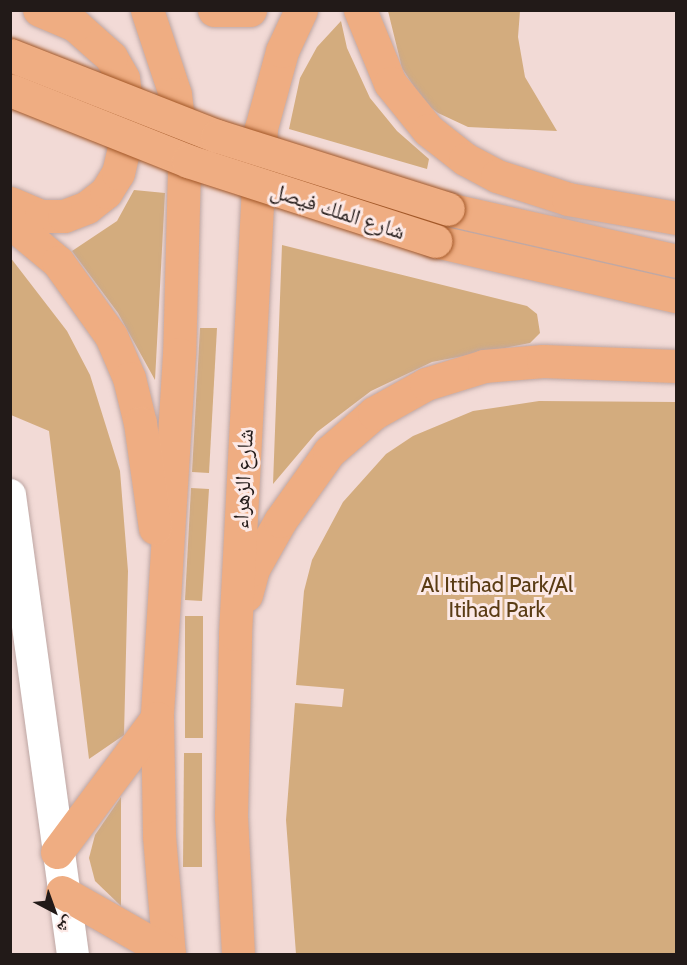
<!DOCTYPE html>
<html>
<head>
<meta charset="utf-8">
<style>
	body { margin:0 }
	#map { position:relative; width:687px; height:965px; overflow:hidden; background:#f2dad6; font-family:Cabin,"Noto Naskh Arabic",sans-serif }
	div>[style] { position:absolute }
	.green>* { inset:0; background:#d3ac7e }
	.roads { filter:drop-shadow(0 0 2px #bea7a4) drop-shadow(0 0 2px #bea7a4) }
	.street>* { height:32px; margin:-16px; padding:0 16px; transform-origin:16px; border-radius:16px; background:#fff }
	.primary>* { height:33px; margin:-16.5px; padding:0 16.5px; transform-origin:16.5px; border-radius:16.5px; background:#efad82 }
	.bridges { filter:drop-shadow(0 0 2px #a15626) drop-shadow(0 0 2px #a15626) }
	.primary-bridge>* { height:33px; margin:-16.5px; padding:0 16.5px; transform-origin:16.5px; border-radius:16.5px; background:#efad82 }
	span { translate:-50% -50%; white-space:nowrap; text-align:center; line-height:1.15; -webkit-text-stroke:6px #fce9e6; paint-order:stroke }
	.street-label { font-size:22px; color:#221a18 }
	.park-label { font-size:22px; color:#5a3c14 }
	.frame { position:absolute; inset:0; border:12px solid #221a18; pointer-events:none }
	.north { position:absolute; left:24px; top:881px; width:60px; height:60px; -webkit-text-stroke:4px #fce9e6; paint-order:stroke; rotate:139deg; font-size:16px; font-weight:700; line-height:24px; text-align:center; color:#221a18 }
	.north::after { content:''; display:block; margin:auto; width:21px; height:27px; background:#221a18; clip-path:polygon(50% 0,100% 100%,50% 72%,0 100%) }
</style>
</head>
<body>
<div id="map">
	<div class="green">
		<i style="clip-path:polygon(388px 11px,520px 11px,518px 37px,525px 77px,557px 131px,468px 127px,438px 113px,424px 102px,402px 68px)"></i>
		<i style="clip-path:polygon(341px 21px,347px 48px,370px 98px,397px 131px,429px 159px,427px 169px,289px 129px,300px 78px,317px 47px)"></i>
		<i style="clip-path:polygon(134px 190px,165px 193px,155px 380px,118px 313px,72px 251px,117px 221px)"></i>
		<i style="clip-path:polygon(282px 245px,527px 306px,537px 314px,540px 333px,530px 343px,432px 362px,371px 391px,317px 432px,273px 484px)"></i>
		<i style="clip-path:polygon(10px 257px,67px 331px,90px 375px,120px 471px,128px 571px,124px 735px,89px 759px,49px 431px,11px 415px)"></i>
		<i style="clip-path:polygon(200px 328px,217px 328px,209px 473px,192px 472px)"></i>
		<i style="clip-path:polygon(539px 401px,676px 402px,676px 954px,296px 954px,286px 820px,295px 703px,342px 707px,344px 689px,296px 685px,304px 591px,312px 560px,343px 502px,386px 454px,413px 436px,473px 411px)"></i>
		<i style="clip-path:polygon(191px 488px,209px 489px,202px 601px,185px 600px)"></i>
		<i style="clip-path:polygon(185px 616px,203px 616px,203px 738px,185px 738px)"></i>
		<i style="clip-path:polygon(184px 753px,202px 753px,202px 867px,183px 867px)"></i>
		<i style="clip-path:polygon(121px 797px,121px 906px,95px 881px,89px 858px,95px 835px)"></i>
	</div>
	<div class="roads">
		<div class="street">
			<i style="left:10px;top:495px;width:463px;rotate:82.2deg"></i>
		</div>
		<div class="primary">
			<i style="left:147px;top:10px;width:89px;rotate:71.6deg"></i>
			<i style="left:175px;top:94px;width:76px;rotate:83.2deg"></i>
			<i style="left:184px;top:169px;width:185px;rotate:91.5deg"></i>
			<i style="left:179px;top:354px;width:365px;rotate:93.5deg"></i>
			<i style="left:157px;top:718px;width:118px;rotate:89deg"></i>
			<i style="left:159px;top:836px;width:118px;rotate:85.2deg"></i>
			<i style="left:214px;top:10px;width:36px"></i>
			<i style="left:360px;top:10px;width:79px;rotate:67.7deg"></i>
			<i style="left:390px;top:83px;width:60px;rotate:51deg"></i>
			<i style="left:428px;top:130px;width:47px;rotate:38.1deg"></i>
			<i style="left:465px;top:159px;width:36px;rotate:28deg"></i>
			<i style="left:497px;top:176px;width:75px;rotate:17.9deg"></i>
			<i style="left:568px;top:199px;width:110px;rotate:10deg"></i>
			<i style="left:10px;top:203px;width:34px;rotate:23deg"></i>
			<i style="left:41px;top:216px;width:23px"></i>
			<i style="left:64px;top:216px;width:25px;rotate:-21deg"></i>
			<i style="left:87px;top:207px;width:24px;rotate:-38deg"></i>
			<i style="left:106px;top:192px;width:22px;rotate:-58deg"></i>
			<i style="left:118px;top:173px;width:48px;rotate:-76.8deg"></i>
			<i style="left:129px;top:126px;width:48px;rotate:-97.1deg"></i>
			<i style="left:123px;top:78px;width:24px;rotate:-120deg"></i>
			<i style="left:111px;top:57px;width:48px;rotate:-138.4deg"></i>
			<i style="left:75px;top:25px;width:39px;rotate:-157deg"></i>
			<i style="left:448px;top:209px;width:234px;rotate:12.8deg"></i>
			<i style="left:10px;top:222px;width:62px;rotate:39.8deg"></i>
			<i style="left:58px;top:262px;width:91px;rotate:54.4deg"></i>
			<i style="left:111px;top:336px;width:46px;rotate:66.8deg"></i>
			<i style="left:129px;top:378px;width:46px;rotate:76.3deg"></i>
			<i style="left:140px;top:423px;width:106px;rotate:81.9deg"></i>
			<i style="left:435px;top:241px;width:247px;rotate:12.9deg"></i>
			<i style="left:246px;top:595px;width:27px;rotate:-75deg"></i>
			<i style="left:253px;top:569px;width:55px;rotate:-60.6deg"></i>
			<i style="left:280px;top:521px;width:85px;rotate:-54.6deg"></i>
			<i style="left:329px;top:452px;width:60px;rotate:-40.9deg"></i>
			<i style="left:374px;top:413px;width:60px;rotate:-29.1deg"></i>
			<i style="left:426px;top:384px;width:61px;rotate:-17.2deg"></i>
			<i style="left:484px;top:366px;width:59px;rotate:-4.8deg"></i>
			<i style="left:543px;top:361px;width:133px;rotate:2.2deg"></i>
			<i style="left:57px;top:852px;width:167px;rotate:-53.3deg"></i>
			<i style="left:62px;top:892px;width:123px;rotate:29.7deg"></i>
			<i style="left:238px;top:954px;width:138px;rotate:-92.9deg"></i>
			<i style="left:231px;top:816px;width:182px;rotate:-88.7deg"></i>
			<i style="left:235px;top:634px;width:507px;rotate:-87.06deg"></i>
			<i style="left:261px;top:128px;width:80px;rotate:-74.7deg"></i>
			<i style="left:282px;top:51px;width:45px;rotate:-65.1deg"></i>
		</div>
	</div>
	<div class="bridges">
		<div class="primary-bridge">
			<i style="left:10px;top:55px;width:222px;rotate:21.4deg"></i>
			<i style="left:217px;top:136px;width:242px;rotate:17.5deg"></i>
			<i style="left:10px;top:90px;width:192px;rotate:21.7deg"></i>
			<i style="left:188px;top:161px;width:260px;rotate:17.9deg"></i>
		</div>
	</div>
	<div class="street-label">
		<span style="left:338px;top:211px;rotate:18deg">شارع الملك فيصل</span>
		<span style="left:243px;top:479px;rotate:-87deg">شارع الزهراء</span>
	</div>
	<div class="park-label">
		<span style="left:497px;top:597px">Al Ittihad Park/Al<br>Itihad Park</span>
	</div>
	<div class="frame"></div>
	<div class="north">ش</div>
</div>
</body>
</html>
